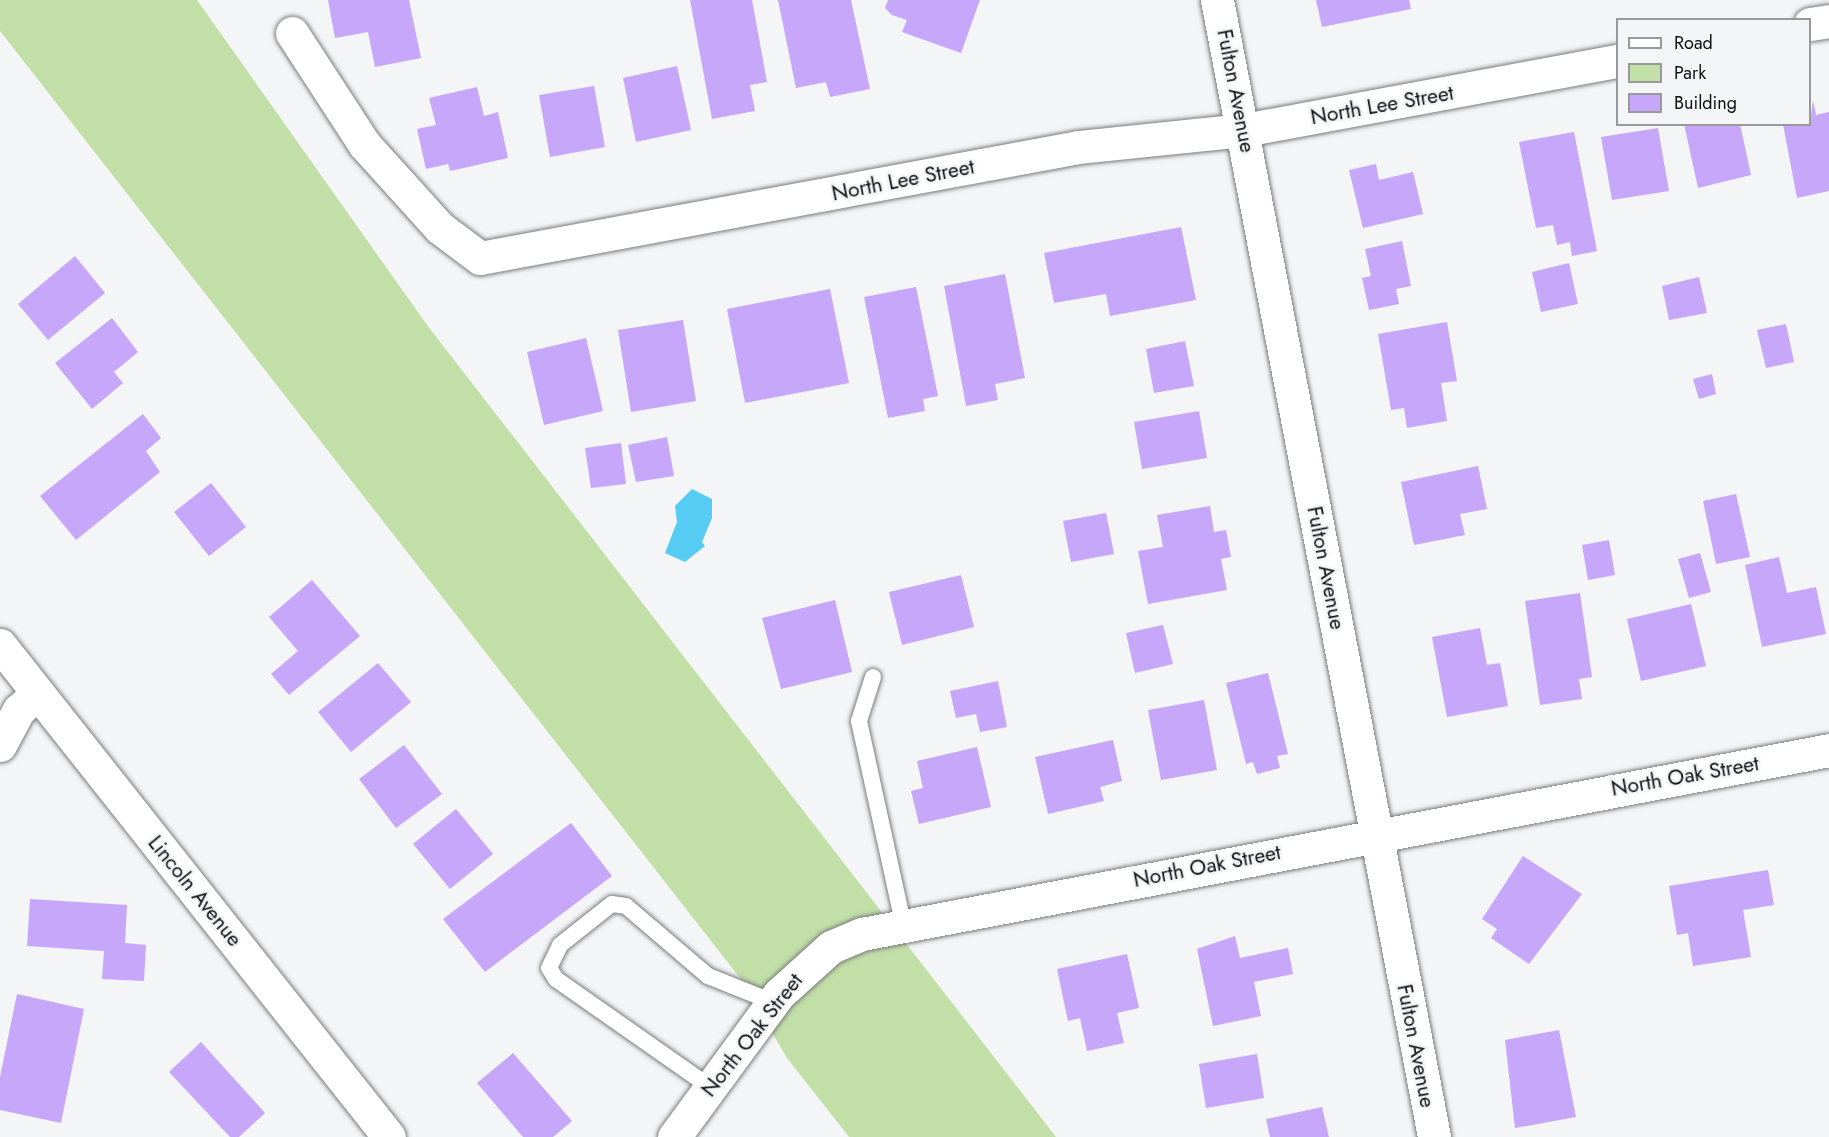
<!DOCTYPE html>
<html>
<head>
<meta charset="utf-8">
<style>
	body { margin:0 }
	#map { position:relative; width:1829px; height:1137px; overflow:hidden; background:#f4f5f6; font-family:Jost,sans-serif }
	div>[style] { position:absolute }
	.green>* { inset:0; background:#c2dfa8 }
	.water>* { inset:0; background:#56cbf4 }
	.building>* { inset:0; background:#c6a7fa }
	.roads { filter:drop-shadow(0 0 2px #7b7c7d) drop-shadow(0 0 2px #7b7c7d) }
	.service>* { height:16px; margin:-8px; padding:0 8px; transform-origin:8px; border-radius:8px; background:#fff }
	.minor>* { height:33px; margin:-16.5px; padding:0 16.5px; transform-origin:16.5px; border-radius:16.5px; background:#fff }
	.tertiary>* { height:33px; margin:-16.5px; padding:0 16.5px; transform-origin:16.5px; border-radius:16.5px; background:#fff }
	span { translate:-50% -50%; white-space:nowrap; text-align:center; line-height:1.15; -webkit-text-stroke:5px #f4f5f6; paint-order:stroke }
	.street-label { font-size:21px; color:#0f0f10 }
	.legend { position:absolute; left:1616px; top:18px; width:195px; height:108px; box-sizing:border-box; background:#f4f5f6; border:2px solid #98999a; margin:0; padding:8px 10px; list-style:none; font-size:18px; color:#0f0f10 }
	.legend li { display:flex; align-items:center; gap:12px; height:30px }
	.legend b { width:30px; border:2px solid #98999a }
</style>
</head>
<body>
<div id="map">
	<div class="green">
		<i style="clip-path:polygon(0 0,197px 0,427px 325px,1056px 1137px,849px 1137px,787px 1058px,740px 978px,0 31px)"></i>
	</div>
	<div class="water">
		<i style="clip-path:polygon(692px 489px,712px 499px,712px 518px,702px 542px,705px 546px,685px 562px,665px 553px,677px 522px,675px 506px)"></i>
	</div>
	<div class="building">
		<i style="clip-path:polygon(328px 0,409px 0,421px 58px,375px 67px,368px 32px,335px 38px)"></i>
		<i style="clip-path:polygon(690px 0,752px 0,767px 82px,750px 85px,755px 111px,712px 119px)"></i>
		<i style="clip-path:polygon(778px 0,851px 0,870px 89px,830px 97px,826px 82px,796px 88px)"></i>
		<i style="clip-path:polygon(888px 0,980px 0,961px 53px,902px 32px,907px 20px,892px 15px,885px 8px)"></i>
		<i style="clip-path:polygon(1316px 0,1409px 0,1411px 9px,1322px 27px)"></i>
		<i style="clip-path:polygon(677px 66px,691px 130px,636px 142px,623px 78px)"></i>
		<i style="clip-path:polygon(594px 86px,605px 147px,550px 157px,539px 95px)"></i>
		<i style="clip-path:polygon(477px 87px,484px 116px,498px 112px,508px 158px,450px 171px,448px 164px,426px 169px,417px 129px,436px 125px,429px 98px)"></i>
		<i style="clip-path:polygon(1813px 100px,1816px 115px,1829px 112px,1829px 191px,1797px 198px,1783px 124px,1810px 124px)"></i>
		<i style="clip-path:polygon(1684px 124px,1740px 124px,1751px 175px,1698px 188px)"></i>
		<i style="clip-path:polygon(1658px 128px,1669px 191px,1612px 200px,1601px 137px)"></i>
		<i style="clip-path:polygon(1574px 132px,1597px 251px,1572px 256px,1570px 242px,1557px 245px,1553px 225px,1536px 228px,1519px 142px)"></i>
		<i style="clip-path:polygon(1376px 164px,1379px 180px,1413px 172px,1423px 214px,1363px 228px,1349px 170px)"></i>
		<i style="clip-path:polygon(1181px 227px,1196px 300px,1110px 316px,1106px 294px,1054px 303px,1044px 253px)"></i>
		<i style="clip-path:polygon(1402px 241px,1411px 286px,1396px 289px,1399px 304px,1369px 310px,1362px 278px,1371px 276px,1365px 249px)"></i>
		<i style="clip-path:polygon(75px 256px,105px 293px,48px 340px,18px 304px)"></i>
		<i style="clip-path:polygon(1569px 263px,1578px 304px,1541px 312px,1532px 272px)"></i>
		<i style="clip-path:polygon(1005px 274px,1025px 378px,995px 384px,998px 400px,966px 406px,944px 286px)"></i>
		<i style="clip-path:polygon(1699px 277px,1707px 313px,1669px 320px,1662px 286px)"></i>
		<i style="clip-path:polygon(916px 287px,938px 396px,923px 399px,925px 411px,888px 418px,864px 297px)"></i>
		<i style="clip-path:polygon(830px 289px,849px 383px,745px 403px,727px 309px)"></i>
		<i style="clip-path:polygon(112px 318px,138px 352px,114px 372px,123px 383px,92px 409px,55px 363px)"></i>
		<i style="clip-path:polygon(683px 320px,696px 401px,631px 412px,618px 330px)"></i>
		<i style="clip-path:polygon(1447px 322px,1457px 381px,1441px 383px,1447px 421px,1407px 428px,1404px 408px,1391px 410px,1378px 334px)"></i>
		<i style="clip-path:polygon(1786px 324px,1794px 362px,1766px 368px,1757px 330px)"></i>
		<i style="clip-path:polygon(586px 338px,603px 411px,544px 425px,527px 352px)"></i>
		<i style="clip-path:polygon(1185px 341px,1194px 386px,1154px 393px,1146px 349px)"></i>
		<i style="clip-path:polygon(1712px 374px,1716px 394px,1699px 399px,1693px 379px)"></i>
		<i style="clip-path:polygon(1199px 411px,1207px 458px,1142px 469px,1134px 422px)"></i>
		<i style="clip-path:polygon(143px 414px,161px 438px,146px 451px,160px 472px,76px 540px,40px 496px)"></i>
		<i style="clip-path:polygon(667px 437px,674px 476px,636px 482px,628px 445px)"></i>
		<i style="clip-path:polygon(621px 443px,626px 484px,591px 488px,585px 448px)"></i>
		<i style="clip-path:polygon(1478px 466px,1487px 509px,1460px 514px,1465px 535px,1414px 545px,1401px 482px)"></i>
		<i style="clip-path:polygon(211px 483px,246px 527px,209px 556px,174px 512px)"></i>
		<i style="clip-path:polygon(1736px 494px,1750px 557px,1716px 564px,1703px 501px)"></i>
		<i style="clip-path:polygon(1210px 506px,1214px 532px,1226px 530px,1231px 557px,1221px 559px,1227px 590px,1148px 604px,1138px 551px,1163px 547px,1157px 515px)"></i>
		<i style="clip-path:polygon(1106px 513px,1114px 554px,1071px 562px,1063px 521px)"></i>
		<i style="clip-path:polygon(1609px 540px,1615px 575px,1588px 580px,1582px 545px)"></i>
		<i style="clip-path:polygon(1700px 553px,1711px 592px,1689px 598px,1678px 559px)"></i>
		<i style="clip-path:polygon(1779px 557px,1787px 593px,1816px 587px,1826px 634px,1762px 647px,1745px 565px)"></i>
		<i style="clip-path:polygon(961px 575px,974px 627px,902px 645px,889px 592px)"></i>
		<i style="clip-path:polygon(312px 580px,360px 636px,289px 695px,271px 674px,298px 651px,269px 617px)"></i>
		<i style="clip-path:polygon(1580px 593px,1592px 677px,1579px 679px,1582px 699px,1540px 705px,1525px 601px)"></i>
		<i style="clip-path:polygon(835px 600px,852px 672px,781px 689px,762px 618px)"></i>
		<i style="clip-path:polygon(1691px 604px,1706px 666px,1641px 681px,1627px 619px)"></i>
		<i style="clip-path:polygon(1163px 625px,1173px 664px,1135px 673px,1126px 633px)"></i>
		<i style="clip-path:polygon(1480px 628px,1487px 665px,1500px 663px,1508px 706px,1447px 717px,1432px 637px)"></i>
		<i style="clip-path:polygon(378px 663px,411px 702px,351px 752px,318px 712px)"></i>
		<i style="clip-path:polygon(1268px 673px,1288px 754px,1277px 756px,1280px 768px,1257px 774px,1253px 762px,1246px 764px,1226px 683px)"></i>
		<i style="clip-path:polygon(998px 681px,1007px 727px,980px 732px,976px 714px,956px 718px,950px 691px)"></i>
		<i style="clip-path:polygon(1204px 700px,1217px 770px,1161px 780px,1148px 710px)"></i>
		<i style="clip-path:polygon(1113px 740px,1122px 781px,1100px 787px,1104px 801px,1048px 814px,1035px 757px)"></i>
		<i style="clip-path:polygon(404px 745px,442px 794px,396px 828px,359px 779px)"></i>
		<i style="clip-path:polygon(977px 747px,991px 807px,919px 824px,911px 791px,923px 788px,917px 761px)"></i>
		<i style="clip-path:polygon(456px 809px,493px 854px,450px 889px,413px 844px)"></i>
		<i style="clip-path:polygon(571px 823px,612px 876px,485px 972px,443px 919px)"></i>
		<i style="clip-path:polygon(1523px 856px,1582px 894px,1529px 964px,1491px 938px,1497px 929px,1482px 919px)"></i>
		<i style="clip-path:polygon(1768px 870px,1774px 905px,1743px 910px,1751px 957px,1693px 966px,1688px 933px,1677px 935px,1669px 886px)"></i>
		<i style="clip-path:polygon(30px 899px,127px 905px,125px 943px,146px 945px,144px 981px,102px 979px,104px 951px,27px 946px)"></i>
		<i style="clip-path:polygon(1235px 936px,1240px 958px,1288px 948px,1293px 974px,1254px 982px,1261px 1016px,1213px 1026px,1197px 949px)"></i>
		<i style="clip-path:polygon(1127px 954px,1139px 1008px,1117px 1013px,1124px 1043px,1087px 1051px,1080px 1018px,1068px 1021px,1057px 969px)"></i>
		<i style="clip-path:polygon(17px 994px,84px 1009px,61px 1123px,0 1110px,0 1077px)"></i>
		<i style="clip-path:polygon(1559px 1030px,1576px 1117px,1515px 1128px,1505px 1040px)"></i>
		<i style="clip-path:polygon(201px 1042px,265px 1113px,239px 1137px,230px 1137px,169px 1072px)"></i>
		<i style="clip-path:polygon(513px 1053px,572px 1121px,553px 1137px,523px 1137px,477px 1083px)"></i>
		<i style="clip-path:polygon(1257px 1054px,1264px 1098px,1206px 1108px,1199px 1064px)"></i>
		<i style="clip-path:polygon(1322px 1107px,1329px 1137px,1270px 1137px,1266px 1119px)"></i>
	</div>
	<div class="roads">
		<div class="service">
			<i style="left:873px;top:677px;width:46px;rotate:107.7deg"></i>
			<i style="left:859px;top:721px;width:211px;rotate:77.7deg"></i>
			<i style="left:710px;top:1087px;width:188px;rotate:-145deg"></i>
			<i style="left:556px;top:979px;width:13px;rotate:-122deg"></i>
			<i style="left:549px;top:968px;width:25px;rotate:-64deg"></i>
			<i style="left:560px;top:945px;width:66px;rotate:-38.3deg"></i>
			<i style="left:612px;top:904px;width:14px;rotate:8deg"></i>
			<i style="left:626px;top:906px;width:108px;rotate:40.5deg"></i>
			<i style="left:708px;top:976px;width:70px;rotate:21.8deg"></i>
		</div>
		<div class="minor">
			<i style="left:1217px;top:0;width:1158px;rotate:79.19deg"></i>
			<i style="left:1810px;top:24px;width:19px;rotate:-9deg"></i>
			<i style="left:292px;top:33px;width:132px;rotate:57deg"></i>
			<i style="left:364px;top:144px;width:113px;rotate:47.9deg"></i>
			<i style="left:440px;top:228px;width:50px;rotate:36.9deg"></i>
			<i style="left:480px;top:258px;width:609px;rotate:-10.5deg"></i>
			<i style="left:1079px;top:147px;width:166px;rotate:-5.9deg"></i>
			<i style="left:1244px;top:130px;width:380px;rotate:-10.5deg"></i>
			<i style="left:0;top:745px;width:40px;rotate:-62deg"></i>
			<i style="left:19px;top:710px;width:25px;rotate:-43deg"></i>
			<i style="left:674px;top:1137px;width:177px;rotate:-53.7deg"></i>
			<i style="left:779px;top:994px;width:70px;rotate:-42.1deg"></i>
			<i style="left:831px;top:947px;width:34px;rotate:-23deg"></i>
			<i style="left:862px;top:934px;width:984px;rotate:-10.77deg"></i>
		</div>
		<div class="tertiary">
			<i style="left:0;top:645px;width:627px;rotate:51.67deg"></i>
		</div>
	</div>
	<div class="street-label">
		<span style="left:1236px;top:91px;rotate:79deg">Fulton Avenue</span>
		<span style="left:1382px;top:105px;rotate:-10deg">North Lee Street</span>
		<span style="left:903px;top:180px;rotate:-11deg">North Lee Street</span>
		<span style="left:1326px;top:568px;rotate:79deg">Fulton Avenue</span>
		<span style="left:1685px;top:776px;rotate:-10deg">North Oak Street</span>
		<span style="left:1207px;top:866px;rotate:-11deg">North Oak Street</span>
		<span style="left:195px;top:891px;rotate:51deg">Lincoln Avenue</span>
		<span style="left:752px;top:1035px;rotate:-52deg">North Oak Street</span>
		<span style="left:1416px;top:1046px;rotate:79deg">Fulton Avenue</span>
	</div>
	<ul class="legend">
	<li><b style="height:8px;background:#fff"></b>Road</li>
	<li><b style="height:16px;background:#c2dfa8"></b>Park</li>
	<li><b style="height:16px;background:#c6a7fa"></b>Building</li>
	</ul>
</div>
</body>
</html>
